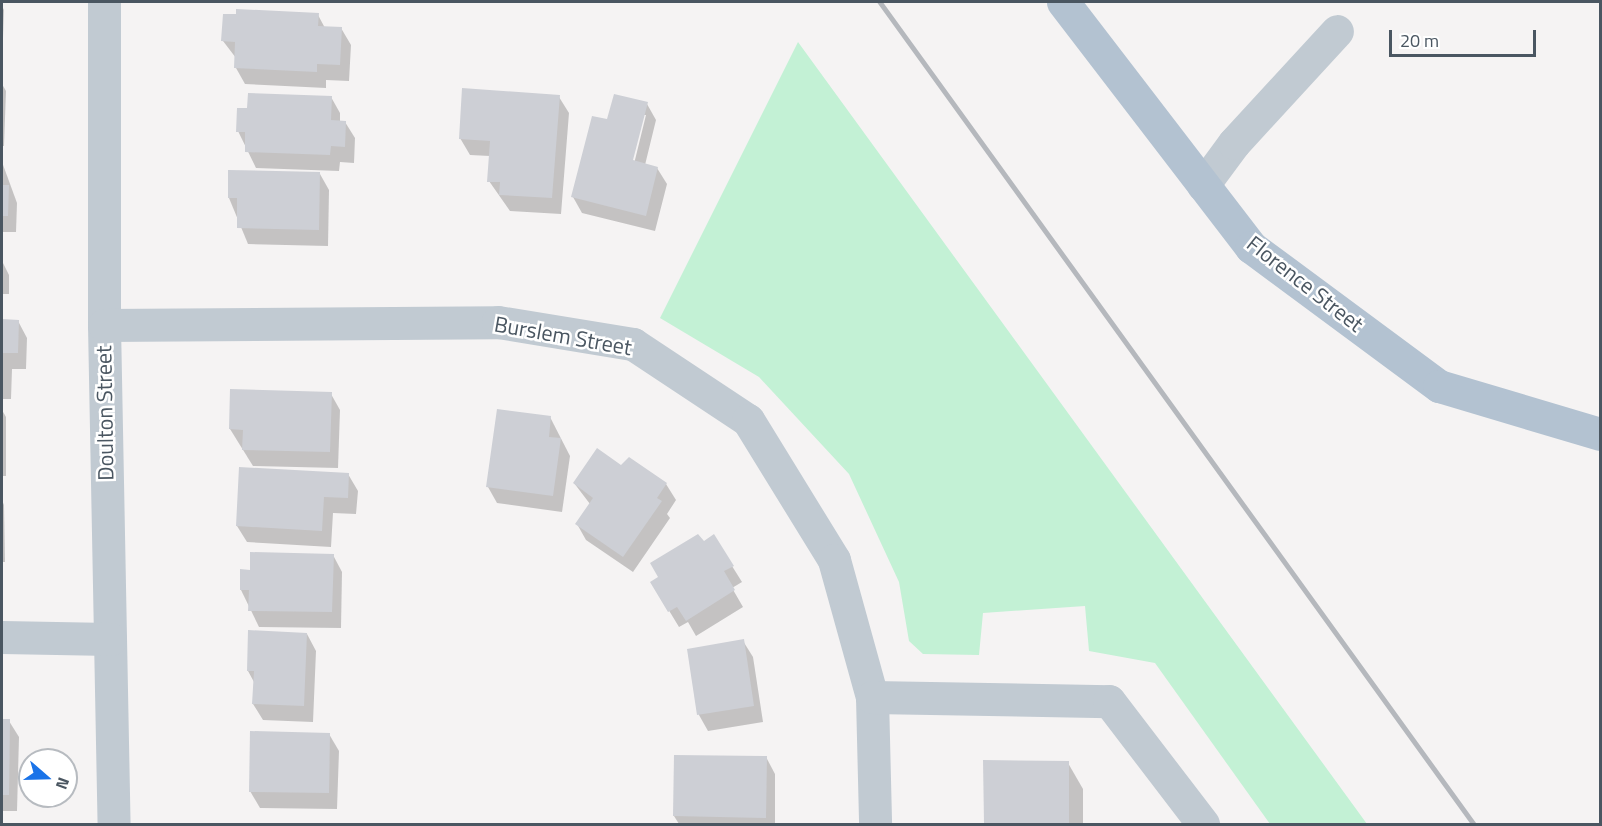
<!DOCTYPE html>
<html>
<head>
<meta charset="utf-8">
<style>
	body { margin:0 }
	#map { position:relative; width:1602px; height:826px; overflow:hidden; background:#f5f3f3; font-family:"Titillium Web",sans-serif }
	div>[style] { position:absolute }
	.green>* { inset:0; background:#c3f1d5 }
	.shadow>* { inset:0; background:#0003 }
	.building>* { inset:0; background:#cdcfd5 }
	.minor>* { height:33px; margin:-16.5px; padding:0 16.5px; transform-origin:16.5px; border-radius:16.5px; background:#c1cad2 }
	.major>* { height:33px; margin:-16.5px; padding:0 16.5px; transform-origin:16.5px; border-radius:16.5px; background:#b3c2d1 }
	.rail>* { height:4.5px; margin:-2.25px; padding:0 2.25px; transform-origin:2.25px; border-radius:2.25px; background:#b5b8bd }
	span { translate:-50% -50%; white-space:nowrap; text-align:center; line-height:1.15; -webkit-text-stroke:5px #fff; paint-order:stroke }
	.street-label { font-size:22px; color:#4a5661 }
	.frame { position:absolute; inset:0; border:3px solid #4a5661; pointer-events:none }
	.north { position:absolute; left:18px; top:748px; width:60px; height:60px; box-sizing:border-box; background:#fff; border:2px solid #b7bbc0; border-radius:50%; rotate:110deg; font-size:16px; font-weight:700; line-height:24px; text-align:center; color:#4a5661 }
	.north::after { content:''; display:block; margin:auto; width:21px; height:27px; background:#1a73e8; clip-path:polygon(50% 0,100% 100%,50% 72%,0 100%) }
	.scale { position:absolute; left:1389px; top:30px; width:147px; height:27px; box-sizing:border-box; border:3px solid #4a5661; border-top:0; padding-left:8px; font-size:18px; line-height:21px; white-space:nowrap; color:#4a5661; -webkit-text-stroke:4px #fff; paint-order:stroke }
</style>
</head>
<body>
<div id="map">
	<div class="green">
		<i style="clip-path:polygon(798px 42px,1367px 824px,1270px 824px,1155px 663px,1089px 651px,1085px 606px,983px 613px,979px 655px,923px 654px,909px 641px,899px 582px,849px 474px,759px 377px,660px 318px)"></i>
	</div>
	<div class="shadow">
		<i style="clip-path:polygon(2px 6px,4px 10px,2px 66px)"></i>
		<i style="clip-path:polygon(318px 15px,325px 28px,341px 28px,351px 45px,349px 81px,326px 80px,326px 88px,245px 84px,236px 68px,236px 58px,223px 41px)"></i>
		<i style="clip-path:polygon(2px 84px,6px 91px,4px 146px,2px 146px)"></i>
		<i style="clip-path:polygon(331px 97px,340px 113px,340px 122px,345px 122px,355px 138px,354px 163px,340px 162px,339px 171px,256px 168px,238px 131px,249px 110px)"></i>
		<i style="clip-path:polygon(559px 97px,569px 113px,561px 214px,510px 211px,489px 181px,490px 156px,470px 155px,460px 138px)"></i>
		<i style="clip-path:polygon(evenodd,647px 104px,656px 120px,645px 165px,657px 168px,667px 184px,655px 231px,582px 213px,573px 197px,608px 121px,647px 104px,643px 115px,646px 115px,633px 168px,630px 167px,643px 115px)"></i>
		<i style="clip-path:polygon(2px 162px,17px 203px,16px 232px,2px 232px)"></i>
		<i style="clip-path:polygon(320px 174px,329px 190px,328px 246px,248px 244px,229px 198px)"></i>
		<i style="clip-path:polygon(2px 261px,9px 275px,9px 294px,2px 294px)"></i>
		<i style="clip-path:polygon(2px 321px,18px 321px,27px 338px,26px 369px,12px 369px,11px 399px,2px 399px)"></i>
		<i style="clip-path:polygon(232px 391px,331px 394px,340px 410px,338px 468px,253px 466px,230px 429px)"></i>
		<i style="clip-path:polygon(2px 410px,6px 417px,6px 476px,2px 476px)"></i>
		<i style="clip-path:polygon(550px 417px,570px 456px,562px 512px,497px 503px,488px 487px)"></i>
		<i style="clip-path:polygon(621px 467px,666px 484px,676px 500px,667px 514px,670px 518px,633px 572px,586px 540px,577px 524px,590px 504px,574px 483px)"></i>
		<i style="clip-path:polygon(348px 474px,358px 491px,356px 514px,333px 513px,331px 547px,247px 542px,237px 526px)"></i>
		<i style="clip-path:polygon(2px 500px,4px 505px,5px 562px,2px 562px)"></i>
		<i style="clip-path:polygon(333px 555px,342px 572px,341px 628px,259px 627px,241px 590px,251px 571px)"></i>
		<i style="clip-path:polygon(732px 566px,742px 582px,732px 588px,743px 607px,696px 636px,688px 622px,679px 627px,662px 599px)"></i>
		<i style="clip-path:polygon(307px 634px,316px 651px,313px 722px,263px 720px,253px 704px,254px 682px,248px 671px)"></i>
		<i style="clip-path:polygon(743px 641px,753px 657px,763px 722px,708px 731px,699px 715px,689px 650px)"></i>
		<i style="clip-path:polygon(2px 721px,9px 721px,19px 737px,17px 811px,2px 811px)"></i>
		<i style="clip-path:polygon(329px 734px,339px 751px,337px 809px,260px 808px,250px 791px)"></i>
		<i style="clip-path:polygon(766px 757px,775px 774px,775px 824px,679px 824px,674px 816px)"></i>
		<i style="clip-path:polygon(985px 761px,1068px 763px,1083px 789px,1083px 824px,986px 824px)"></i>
	</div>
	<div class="building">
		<i style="clip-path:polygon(236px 9px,319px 13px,318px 26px,342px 27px,340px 65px,317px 64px,317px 72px,234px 68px,235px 42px,221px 41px,223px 14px,236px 14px)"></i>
		<i style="clip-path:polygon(462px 88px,560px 95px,552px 198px,499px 195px,500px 182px,487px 182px,490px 141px,459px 139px)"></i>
		<i style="clip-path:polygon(248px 93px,332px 96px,331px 120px,346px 121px,345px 147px,331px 146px,330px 155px,245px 152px,245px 132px,236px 132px,237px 108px,247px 108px)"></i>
		<i style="clip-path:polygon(614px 94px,648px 102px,633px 160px,658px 167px,646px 216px,571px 197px,592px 116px,607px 119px)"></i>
		<i style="clip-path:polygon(228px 170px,320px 172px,319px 230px,237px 228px,237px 198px,228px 198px)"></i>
		<i style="clip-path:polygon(2px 185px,9px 185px,8px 216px,2px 216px)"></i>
		<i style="clip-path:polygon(2px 319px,19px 320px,18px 353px,2px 353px)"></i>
		<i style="clip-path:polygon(230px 389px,332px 392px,330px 452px,242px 450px,243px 430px,229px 429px)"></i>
		<i style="clip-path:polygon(497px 409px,551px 416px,549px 437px,561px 438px,553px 496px,486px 487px)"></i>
		<i style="clip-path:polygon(597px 448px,621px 465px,629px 457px,667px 483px,657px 498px,662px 501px,623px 557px,575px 524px,593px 498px,573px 483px)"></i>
		<i style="clip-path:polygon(239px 467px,349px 473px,348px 498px,324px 497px,322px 531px,236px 526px)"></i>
		<i style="clip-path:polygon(698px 534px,704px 541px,714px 534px,734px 566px,724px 571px,735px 590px,686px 621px,677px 607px,668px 612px,650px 582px,658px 577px,650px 563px)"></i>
		<i style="clip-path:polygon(250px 552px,334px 554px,332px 612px,248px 611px,249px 590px,240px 590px,240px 569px,250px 570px)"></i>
		<i style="clip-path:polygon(248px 630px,307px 633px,304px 706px,252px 704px,254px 671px,247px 671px)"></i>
		<i style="clip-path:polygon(744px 639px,754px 706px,697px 715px,687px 649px)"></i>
		<i style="clip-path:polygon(2px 719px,10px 719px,9px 795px,2px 795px)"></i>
		<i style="clip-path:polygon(250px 731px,330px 733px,329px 793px,249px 792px)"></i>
		<i style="clip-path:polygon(674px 755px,767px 756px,766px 818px,673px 816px)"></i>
		<i style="clip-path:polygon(983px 760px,1069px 761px,1069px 824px,984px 824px)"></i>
	</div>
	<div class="minor">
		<i style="left:104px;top:2px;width:323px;rotate:90deg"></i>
		<i style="left:104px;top:325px;width:499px;rotate:88.9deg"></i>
		<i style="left:1203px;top:185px;width:52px;rotate:-53.6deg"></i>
		<i style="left:1234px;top:143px;width:152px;rotate:-47.4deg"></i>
		<i style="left:104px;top:325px;width:394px;rotate:-0.4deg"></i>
		<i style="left:498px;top:322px;width:137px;rotate:9.3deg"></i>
		<i style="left:633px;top:344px;width:138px;rotate:33.5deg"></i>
		<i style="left:748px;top:420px;width:164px;rotate:58.4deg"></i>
		<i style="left:834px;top:560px;width:142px;rotate:74.5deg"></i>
		<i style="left:872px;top:697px;width:127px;rotate:88.6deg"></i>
		<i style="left:2px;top:637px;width:108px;rotate:1.1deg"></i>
		<i style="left:872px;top:697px;width:237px;rotate:1deg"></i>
		<i style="left:1109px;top:701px;width:155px;rotate:52.6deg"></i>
	</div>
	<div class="major">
		<i style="left:1063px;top:2px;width:309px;rotate:52.5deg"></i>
		<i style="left:1251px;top:247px;width:234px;rotate:36.5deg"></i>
		<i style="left:1439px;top:386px;width:168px;rotate:16.6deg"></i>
	</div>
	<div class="rail">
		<i style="left:880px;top:2px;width:1014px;rotate:54.15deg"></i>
	</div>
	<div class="street-label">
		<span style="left:1305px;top:284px;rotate:38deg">Florence Street</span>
		<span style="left:563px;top:336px;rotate:10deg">Burslem Street</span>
		<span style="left:105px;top:413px;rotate:-91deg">Doulton Street</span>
	</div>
	<div class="frame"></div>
	<div class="north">N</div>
	<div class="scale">20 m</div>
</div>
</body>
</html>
